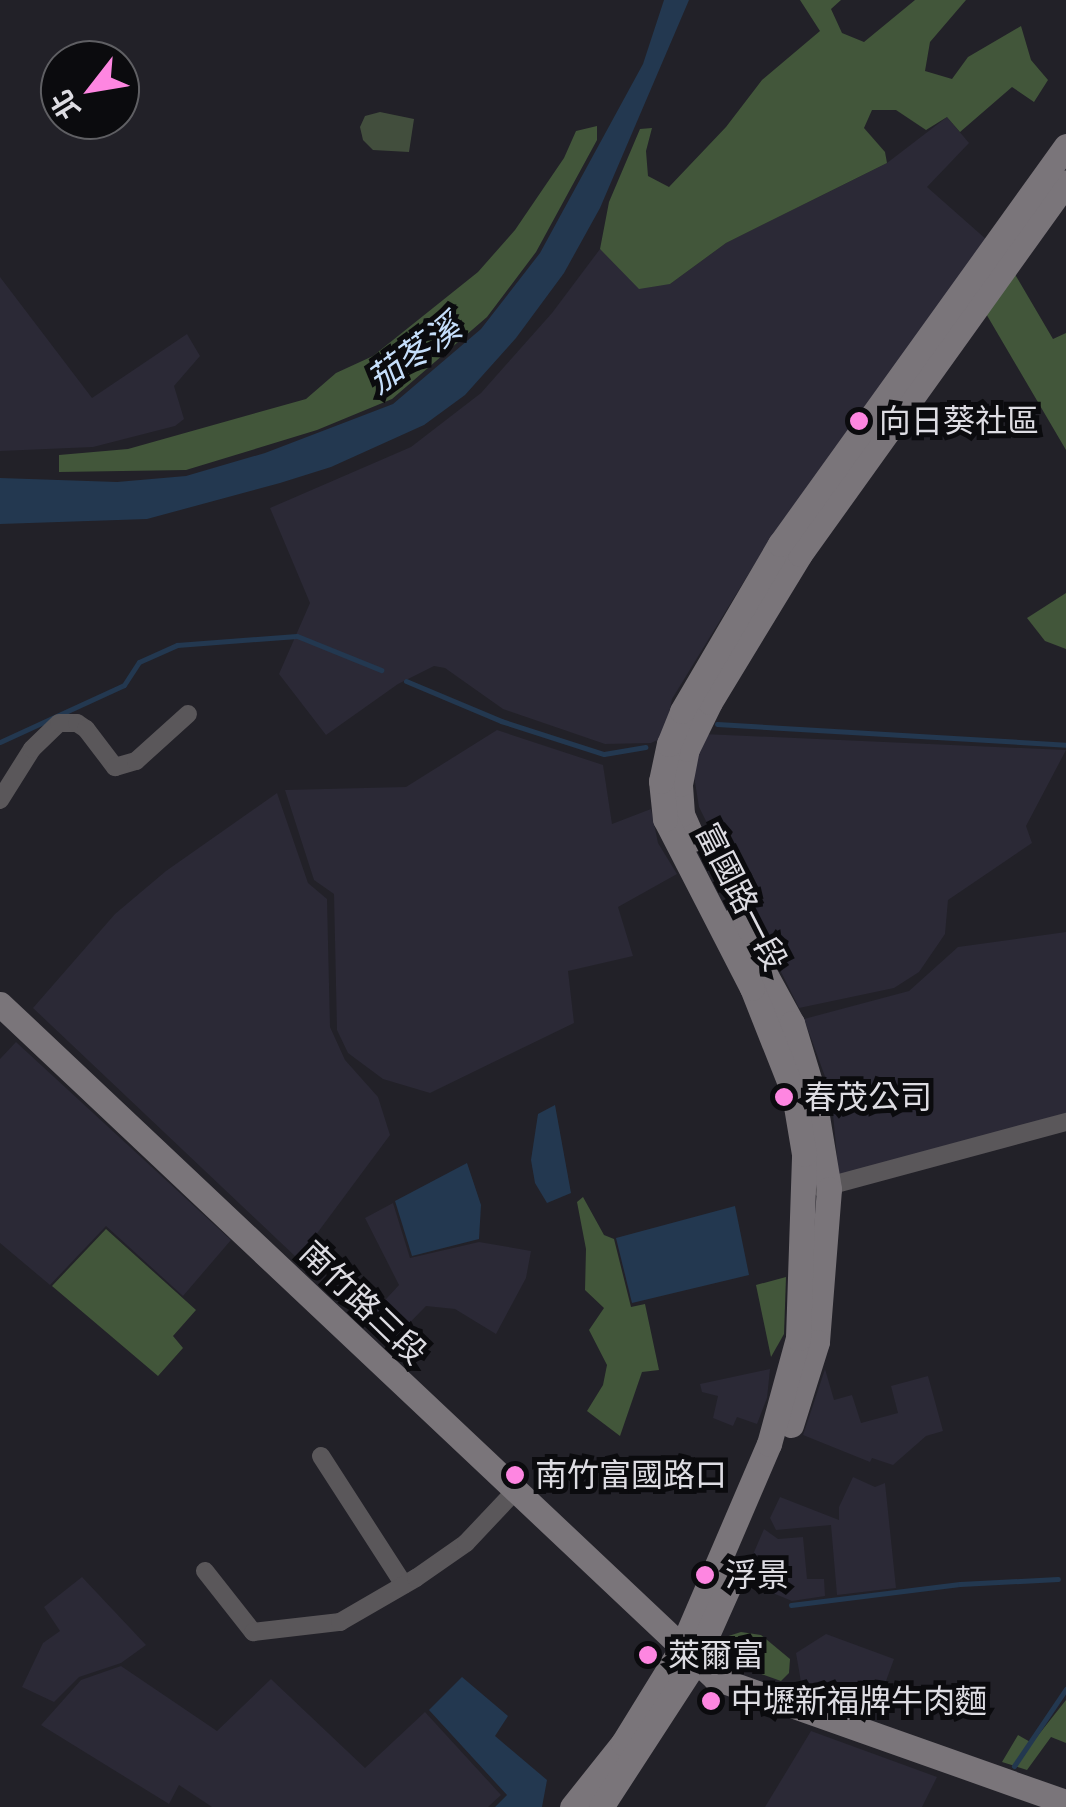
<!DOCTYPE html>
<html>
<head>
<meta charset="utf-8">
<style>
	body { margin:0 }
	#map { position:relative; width:1066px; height:1807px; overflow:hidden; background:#222128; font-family:"Fira Sans Condensed","Noto Sans TC",sans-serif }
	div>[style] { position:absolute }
	.built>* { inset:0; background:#2b2936 }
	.green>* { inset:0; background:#424e3d }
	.forest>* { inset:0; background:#42563a }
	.water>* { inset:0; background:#233850 }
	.stream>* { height:5px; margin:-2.5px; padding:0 2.5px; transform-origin:2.5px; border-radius:2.5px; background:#233850 }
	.street>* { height:18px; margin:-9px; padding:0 9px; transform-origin:9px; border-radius:9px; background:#5a575a }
	.secondary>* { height:25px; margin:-12.5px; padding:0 12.5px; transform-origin:12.5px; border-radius:12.5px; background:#7a757a }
	.dots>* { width:28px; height:28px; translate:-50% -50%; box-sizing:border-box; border:5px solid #0b0b0e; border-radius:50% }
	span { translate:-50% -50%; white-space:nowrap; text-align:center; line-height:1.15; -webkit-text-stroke:10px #0b0b0e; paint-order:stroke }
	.poi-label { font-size:32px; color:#dddce2 }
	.left { translate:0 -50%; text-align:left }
	.street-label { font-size:32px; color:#dddce2 }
	.water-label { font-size:35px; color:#c5defb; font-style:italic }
	.north { position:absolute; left:40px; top:40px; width:100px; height:100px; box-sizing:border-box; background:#0b0b0e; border:2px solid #5f5f63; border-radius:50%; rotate:239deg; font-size:28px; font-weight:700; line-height:40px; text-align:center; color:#dddce2 }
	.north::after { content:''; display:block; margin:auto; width:35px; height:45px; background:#fe86e1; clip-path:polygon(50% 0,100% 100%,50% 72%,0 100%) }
</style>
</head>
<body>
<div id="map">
	<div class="built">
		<i style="clip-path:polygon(947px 117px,969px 143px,927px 187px,987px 240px,773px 534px,672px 699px,664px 737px,651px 743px,605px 744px,503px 709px,445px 668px,434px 666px,398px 684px,326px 735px,279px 674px,310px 603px,270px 508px,411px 447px,481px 393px,552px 313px,600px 249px,616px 264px,670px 284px,726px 243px,887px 163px)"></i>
		<i style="clip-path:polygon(0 277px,92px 398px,187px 334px,200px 356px,174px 386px,184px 419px,175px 426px,93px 447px,0 451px)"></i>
		<i style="clip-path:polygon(497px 730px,603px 765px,612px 824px,651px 809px,658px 843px,677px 874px,618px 907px,633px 956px,568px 971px,574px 1023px,430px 1093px,383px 1079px,348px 1053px,337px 1030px,334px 894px,314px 880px,285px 790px,406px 787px)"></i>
		<i style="clip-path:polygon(703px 734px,1066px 750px,1026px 826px,1032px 843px,948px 900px,945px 934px,919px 972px,894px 988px,799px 1008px,699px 807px,693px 770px)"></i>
		<i style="clip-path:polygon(277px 793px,308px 883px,327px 899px,330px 1027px,345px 1060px,378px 1097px,390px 1135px,298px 1259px,33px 1008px,115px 914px,166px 871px)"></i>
		<i style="clip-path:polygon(1066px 932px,1066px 1113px,839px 1178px,831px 1093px,804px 1019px,909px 991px,958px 947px)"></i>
		<i style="clip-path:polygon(16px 1042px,231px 1240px,183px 1296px,106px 1226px,50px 1285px,0 1243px,0 1059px)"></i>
		<i style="clip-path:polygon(393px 1203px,410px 1258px,479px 1242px,531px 1251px,526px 1278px,496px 1334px,455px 1309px,426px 1306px,387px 1346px,364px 1323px,399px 1285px,365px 1218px)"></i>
		<i style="clip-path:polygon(770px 1369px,767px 1398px,757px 1424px,737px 1417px,733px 1426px,713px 1418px,718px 1396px,702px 1392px,700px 1384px)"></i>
		<i style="clip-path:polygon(825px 1369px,834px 1400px,852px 1395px,861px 1423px,898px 1413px,891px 1386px,928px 1376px,943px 1431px,926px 1436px,893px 1465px,872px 1458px,870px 1462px,803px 1435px)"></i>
		<i style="clip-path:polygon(853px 1477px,875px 1487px,885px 1483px,896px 1588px,837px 1595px,831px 1525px,776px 1530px,770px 1518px,780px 1497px,839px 1520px,839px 1507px)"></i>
		<i style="clip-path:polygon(764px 1529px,778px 1539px,803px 1537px,807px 1579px,824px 1579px,825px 1596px,792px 1601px,742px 1580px)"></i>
		<i style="clip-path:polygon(82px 1577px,146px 1645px,121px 1663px,79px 1677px,54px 1702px,22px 1687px,43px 1643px,60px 1631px,44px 1607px)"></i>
		<i style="clip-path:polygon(826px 1634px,894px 1659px,874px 1714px,802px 1688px,796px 1653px)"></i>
		<i style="clip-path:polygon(121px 1666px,217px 1731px,271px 1679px,365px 1768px,425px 1712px,501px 1795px,488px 1807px,212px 1807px,179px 1785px,169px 1804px,41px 1725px,81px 1680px)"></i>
		<i style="clip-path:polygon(811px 1731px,937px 1777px,922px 1807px,765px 1807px)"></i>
	</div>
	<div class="green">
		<i style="clip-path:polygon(380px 112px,414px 119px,409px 152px,373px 150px,363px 140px,360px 127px,365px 116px)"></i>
	</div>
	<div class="forest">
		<i style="clip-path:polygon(800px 0,841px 0,831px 9px,842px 33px,864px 42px,915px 0,966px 0,930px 42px,925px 71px,952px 79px,968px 57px,1021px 26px,1031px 60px,1048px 80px,1034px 102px,1012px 87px,960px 132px,947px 117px,926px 130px,896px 110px,872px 110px,864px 128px,885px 152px,887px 163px,726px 243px,670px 284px,639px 289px,600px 249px,609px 202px,640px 129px,652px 128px,646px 151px,648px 176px,669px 187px,726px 127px,762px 80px,820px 31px)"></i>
		<i style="clip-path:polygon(597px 126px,597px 140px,536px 252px,487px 317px,392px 399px,317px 430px,186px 470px,59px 472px,59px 455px,128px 449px,306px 399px,336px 373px,373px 356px,478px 272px,515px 230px,564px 158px,576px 131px)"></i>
		<i style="clip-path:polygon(1013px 271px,1053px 339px,1066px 333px,1066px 450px,985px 312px)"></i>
		<i style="clip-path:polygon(1066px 593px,1066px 649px,1045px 641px,1027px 618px)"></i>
		<i style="clip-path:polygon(583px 1197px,604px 1235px,614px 1239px,631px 1307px,645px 1304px,659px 1370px,642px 1372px,620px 1436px,587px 1411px,603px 1385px,607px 1365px,589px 1330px,604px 1308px,585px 1290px,586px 1249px,577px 1202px)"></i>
		<i style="clip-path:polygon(106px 1229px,196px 1310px,173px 1336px,183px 1348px,158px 1376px,52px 1286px)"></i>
		<i style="clip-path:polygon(786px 1277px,784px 1334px,771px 1357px,756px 1285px)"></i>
		<i style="clip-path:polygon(741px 1632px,761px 1635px,790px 1659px,789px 1673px,781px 1681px,728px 1662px,719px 1652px,719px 1639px)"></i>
		<i style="clip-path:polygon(1066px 1700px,1066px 1743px,1051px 1737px,1027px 1770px,1002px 1762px,1018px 1735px,1032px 1743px)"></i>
	</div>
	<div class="water">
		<i style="clip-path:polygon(664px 0,689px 0,600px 208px,564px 273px,516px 338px,465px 395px,424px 425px,331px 467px,280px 483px,147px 519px,0 524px,0 478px,117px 482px,186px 476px,265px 453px,393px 404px,481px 329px,540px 253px,643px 64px)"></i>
		<i style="clip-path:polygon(555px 1105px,571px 1193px,547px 1203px,535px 1183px,531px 1160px,538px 1114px)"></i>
		<i style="clip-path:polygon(467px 1163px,481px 1205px,479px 1239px,412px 1256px,395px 1201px)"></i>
		<i style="clip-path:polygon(735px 1206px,749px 1275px,632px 1303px,616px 1238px)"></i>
		<i style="clip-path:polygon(462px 1677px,508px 1716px,495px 1736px,547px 1780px,542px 1807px,495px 1807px,507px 1795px,429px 1710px)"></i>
	</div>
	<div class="stream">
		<i style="left:406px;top:681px;width:103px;rotate:22.8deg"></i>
		<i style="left:501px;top:721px;width:108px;rotate:17.8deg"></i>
		<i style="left:604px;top:754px;width:42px;rotate:-9.7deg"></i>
		<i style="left:717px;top:724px;width:350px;rotate:3.4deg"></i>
		<i style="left:0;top:742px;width:136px;rotate:-24.7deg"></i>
		<i style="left:124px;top:685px;width:27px;rotate:-57deg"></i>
		<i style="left:139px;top:662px;width:42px;rotate:-24.1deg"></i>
		<i style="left:177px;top:645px;width:120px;rotate:-4.3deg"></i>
		<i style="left:297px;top:636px;width:91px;rotate:22deg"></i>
		<i style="left:791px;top:1605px;width:170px;rotate:-7.1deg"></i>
		<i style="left:960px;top:1584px;width:98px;rotate:-2.9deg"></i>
		<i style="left:1014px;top:1766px;width:93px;rotate:-56deg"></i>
	</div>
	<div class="street">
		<i style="left:0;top:800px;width:60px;rotate:-57.9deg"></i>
		<i style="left:32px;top:749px;width:37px;rotate:-44deg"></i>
		<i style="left:59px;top:723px;width:18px"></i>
		<i style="left:77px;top:723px;width:11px;rotate:34deg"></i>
		<i style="left:86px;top:729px;width:48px;rotate:52.7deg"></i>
		<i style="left:115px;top:767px;width:22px;rotate:-16deg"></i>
		<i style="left:136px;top:761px;width:70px;rotate:-42.1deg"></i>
		<i style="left:821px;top:1188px;width:254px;rotate:-15.1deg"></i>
		<i style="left:321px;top:1456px;width:153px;rotate:57.2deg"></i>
		<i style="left:205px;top:1571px;width:78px;rotate:51.8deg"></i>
		<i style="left:253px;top:1632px;width:88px;rotate:-6.6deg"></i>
		<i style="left:340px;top:1622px;width:88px;rotate:-30.1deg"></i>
		<i style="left:416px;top:1578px;width:61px;rotate:-35deg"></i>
		<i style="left:466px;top:1543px;width:70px;rotate:-46.7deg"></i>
	</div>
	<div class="secondary">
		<i style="left:693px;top:839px;width:27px;rotate:-114deg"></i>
		<i style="left:682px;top:814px;width:30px;rotate:-94deg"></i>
		<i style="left:680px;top:784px;width:36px;rotate:-79deg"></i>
		<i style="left:687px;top:749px;width:52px;rotate:-63.9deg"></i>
		<i style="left:710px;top:702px;width:173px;rotate:-58.7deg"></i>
		<i style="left:800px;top:554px;width:457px;rotate:-54.4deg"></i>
		<i style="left:735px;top:919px;width:119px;rotate:61.3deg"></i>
		<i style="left:792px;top:1023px;width:72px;rotate:73.1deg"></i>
		<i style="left:813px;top:1092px;width:98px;rotate:80.6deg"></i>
		<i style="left:829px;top:1189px;width:153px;rotate:94.5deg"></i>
		<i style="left:817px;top:1342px;width:87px;rotate:107.4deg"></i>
		<i style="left:0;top:1004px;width:983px;rotate:43.31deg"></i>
		<i style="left:715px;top:1678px;width:372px;rotate:19.5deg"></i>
		<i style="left:572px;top:1807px;width:82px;rotate:-51.4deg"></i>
		<i style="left:623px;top:1743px;width:110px;rotate:-58.3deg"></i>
		<i style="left:681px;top:1649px;width:223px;rotate:-66.8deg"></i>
		<i style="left:769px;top:1444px;width:110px;rotate:-74.7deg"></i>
		<i style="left:798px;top:1338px;width:184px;rotate:-88.1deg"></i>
		<i style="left:804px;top:1154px;width:61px;rotate:-99.5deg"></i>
		<i style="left:794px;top:1094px;width:114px;rotate:-111.6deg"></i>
		<i style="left:752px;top:988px;width:190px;rotate:-117.2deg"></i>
		<i style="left:665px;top:819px;width:38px;rotate:-96deg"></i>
		<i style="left:661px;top:781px;width:38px;rotate:-78deg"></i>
		<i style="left:669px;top:744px;width:35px;rotate:-68deg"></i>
		<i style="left:682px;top:711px;width:194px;rotate:-59.6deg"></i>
		<i style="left:780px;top:544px;width:490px;rotate:-54.3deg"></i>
		<i style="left:601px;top:1807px;width:173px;rotate:-57deg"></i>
		<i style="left:695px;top:1662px;width:91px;rotate:-66deg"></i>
	</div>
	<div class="dots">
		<i style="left:859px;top:421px;background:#fe86e1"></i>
		<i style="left:784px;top:1097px;background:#fe86e1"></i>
		<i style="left:515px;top:1475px;background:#fe86e1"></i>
		<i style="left:705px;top:1575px;background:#fe86e1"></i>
		<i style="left:648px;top:1655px;background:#fe86e1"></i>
		<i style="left:711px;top:1701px;background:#fe86e1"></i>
	</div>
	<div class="poi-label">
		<span class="left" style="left:879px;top:421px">向日葵社區</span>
		<span class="left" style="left:804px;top:1097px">春茂公司</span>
		<span class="left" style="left:535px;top:1475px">南竹富國路口</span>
		<span class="left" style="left:725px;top:1575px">浮景</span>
		<span class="left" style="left:668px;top:1655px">萊爾富</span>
		<span class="left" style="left:731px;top:1701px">中壢新福牌牛肉麵</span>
	</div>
	<div class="street-label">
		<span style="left:741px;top:897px;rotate:63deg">富國路一段</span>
		<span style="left:363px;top:1303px;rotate:44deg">南竹路三段</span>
	</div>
	<div class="water-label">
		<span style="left:414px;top:354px;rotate:-36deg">茄苳溪</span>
	</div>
	<div class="north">北</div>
</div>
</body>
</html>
